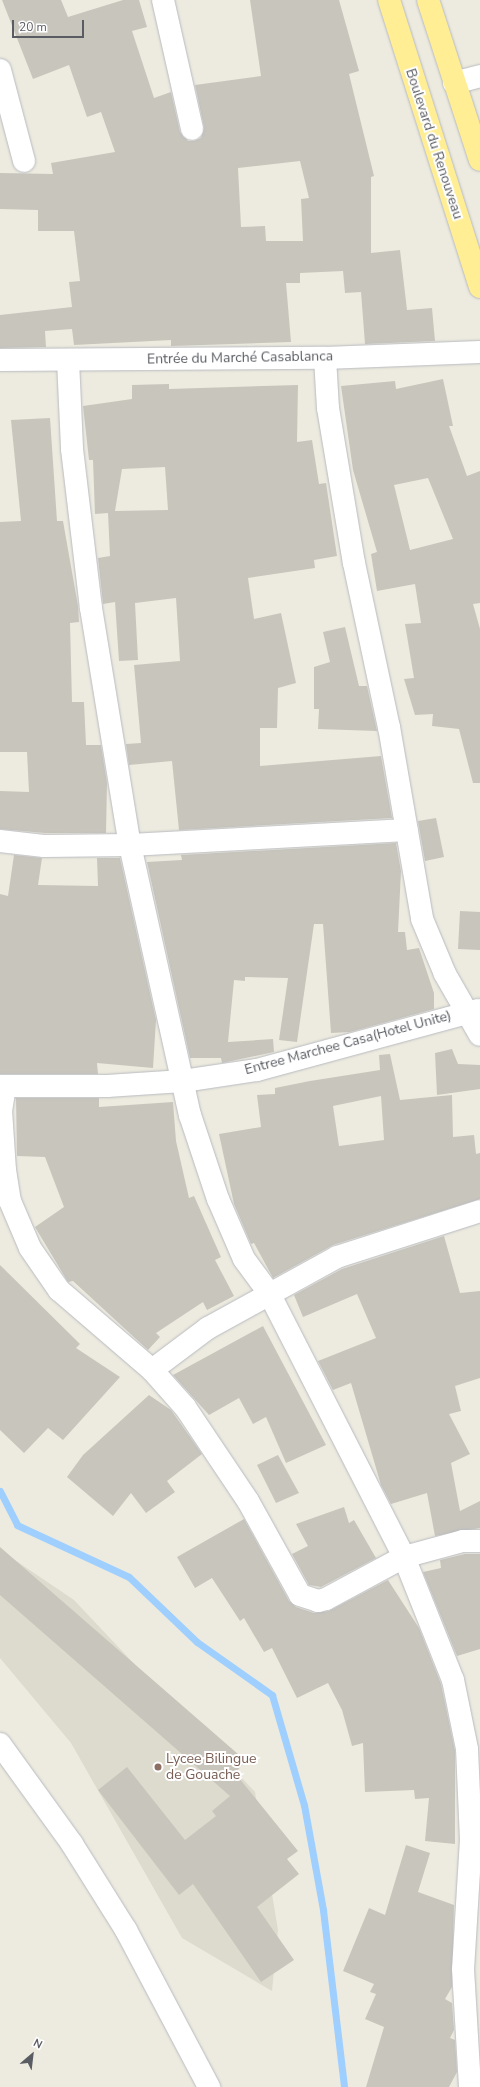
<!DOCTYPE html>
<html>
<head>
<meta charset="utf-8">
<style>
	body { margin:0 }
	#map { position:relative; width:480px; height:2087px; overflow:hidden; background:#edebdf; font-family:"Nunito Sans",sans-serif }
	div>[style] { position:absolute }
	.education>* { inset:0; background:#dddace }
	.stream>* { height:7px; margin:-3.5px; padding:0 3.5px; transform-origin:3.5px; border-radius:3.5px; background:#9ecfff }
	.building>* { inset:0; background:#c8c5bd }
	.roads { filter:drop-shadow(0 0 1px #b8bac0) drop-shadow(0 0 1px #b8bac0) }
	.minor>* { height:22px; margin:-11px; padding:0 11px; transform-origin:11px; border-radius:11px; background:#fff }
	.tertiary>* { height:22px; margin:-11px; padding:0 11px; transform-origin:11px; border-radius:11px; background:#fff }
	.trunk>* { height:22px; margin:-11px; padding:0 11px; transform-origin:11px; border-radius:11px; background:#ffee94 }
	.dots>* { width:11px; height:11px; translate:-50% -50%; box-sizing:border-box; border:2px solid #fff; border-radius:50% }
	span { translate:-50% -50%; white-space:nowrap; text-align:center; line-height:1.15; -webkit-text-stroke:4px #fff; paint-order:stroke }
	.street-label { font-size:14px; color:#595c62 }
	.education-label { font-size:14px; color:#785e54 }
	.left { translate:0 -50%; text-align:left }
	.north { position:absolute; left:12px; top:2035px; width:40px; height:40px; -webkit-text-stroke:3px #fff; paint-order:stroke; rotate:28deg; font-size:11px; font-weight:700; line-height:16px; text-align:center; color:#595c62 }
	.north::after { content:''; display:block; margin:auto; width:14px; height:18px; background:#595c62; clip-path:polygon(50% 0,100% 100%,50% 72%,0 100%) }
	.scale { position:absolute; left:12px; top:20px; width:72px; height:18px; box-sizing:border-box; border:2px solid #595c62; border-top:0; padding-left:5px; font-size:12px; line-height:14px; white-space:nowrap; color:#595c62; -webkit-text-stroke:3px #fff; paint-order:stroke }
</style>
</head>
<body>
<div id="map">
	<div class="education">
		<i style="clip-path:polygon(0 1550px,74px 1600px,255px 1792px,278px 1930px,272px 1991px,182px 1938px,71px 1743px,0 1658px)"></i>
	</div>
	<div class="stream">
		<i style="left:0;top:1491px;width:38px;rotate:63deg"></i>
		<i style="left:17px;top:1525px;width:123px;rotate:24.9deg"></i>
		<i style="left:129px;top:1577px;width:94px;rotate:43.7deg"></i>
		<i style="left:197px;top:1642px;width:92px;rotate:35.2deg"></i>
		<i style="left:272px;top:1695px;width:115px;rotate:73.8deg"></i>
		<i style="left:304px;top:1805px;width:107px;rotate:79.7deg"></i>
		<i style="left:323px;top:1910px;width:178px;rotate:83.2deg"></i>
	</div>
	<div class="building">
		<i style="clip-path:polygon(evenodd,2px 0,61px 0,68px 17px,123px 0,139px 0,147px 27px,132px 31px,154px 98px,171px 92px,180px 132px,188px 141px,194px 141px,201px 138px,204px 127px,195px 85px,261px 76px,250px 0,339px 0,359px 71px,349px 74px,374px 176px,371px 177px,371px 253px,400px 250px,407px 310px,432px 308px,435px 341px,365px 344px,361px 292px,345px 293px,343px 271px,300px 273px,300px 283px,286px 283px,291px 342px,171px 346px,171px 340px,74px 345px,72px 329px,45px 331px,46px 347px,0 348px,0 315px,72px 307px,69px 282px,80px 281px,74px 231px,38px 231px,38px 210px,0 209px,0 173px,53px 174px,51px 163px,115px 152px,101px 112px,87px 117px,69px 65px,33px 79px,2px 0,300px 161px,309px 198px,301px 199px,303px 241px,266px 241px,265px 226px,241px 227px,238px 168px,300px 161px)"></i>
		<i style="clip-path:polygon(evenodd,443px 379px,453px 426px,449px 426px,467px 476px,480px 471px,480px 603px,473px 604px,480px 629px,480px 783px,473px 783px,459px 729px,432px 726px,433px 714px,415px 715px,404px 679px,414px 678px,405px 624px,421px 623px,415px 584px,377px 591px,371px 554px,377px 552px,353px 470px,341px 386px,395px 381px,396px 389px,443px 379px,428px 478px,453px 539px,410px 550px,394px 485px,428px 478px)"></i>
		<i style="clip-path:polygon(evenodd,169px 384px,169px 389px,298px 385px,297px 442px,312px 440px,319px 484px,326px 483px,337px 556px,314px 560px,315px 568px,248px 578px,254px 619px,281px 613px,296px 683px,278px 688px,277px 728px,260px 728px,260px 766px,381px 756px,392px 818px,179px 830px,172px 761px,129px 765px,126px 744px,141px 743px,134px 665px,180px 661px,176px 598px,135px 603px,138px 660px,119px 661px,115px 602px,103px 604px,98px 558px,110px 556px,108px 513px,95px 514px,93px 460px,89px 460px,83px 406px,132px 399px,132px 385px,169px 384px,165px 467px,168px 510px,115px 511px,122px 469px,165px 467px)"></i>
		<i style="clip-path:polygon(50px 418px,57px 521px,63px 521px,78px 606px,79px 622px,70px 623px,72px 702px,84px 702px,86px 745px,101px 745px,107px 783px,106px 833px,45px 833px,0 829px,0 791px,29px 792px,27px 752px,0 752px,0 522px,21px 521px,11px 420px)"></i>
		<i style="clip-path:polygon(345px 627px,359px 686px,367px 686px,377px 731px,318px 729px,319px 709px,314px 709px,314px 667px,330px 662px,323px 632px)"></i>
		<i style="clip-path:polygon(436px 818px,444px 857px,425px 861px,418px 821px)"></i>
		<i style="clip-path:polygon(396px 843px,401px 871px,398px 932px,405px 932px,407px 950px,419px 948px,434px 993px,434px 1009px,350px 1032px,331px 1033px,323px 924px,314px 924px,297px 1042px,279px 1040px,288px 978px,245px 977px,245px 981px,234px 980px,228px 1042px,273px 1039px,274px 1052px,222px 1063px,221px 1058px,190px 1058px,147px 862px,182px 860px,181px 855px)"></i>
		<i style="clip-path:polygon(14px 855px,42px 858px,38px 885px,98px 886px,97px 858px,120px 858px,156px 1020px,153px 1068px,97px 1063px,98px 1074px,0 1074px,0 894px,8px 896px)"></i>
		<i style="clip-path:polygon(460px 911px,480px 912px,480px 950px,458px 949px)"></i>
		<i style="clip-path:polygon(452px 1049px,458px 1064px,480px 1065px,480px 1089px,437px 1095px,435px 1053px)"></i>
		<i style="clip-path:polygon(evenodd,390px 1054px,400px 1100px,452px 1095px,453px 1137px,474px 1135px,476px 1154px,480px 1153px,480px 1199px,333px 1245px,273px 1278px,254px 1243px,251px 1244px,234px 1204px,219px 1134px,261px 1127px,257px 1095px,275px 1094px,275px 1088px,310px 1081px,380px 1070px,379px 1055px,390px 1054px,381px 1096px,384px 1140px,339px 1146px,333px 1106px,381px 1096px)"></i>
		<i style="clip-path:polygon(16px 1098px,99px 1098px,99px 1107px,173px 1102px,176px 1141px,189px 1198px,194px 1196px,221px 1257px,215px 1260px,234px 1296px,207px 1310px,203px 1302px,156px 1333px,160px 1337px,148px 1350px,73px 1281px,68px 1282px,35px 1227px,64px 1207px,45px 1157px,17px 1156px)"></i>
		<i style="clip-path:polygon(444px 1236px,460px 1293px,480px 1291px,480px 1378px,455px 1386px,461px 1411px,449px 1414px,470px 1454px,451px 1463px,460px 1511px,480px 1501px,480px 1528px,435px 1536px,427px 1493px,391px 1504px,381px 1485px,351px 1383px,333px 1390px,318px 1361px,376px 1338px,357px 1294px,303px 1317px,294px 1295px,342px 1269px)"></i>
		<i style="clip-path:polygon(0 1265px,80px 1344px,76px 1348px,120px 1377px,63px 1440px,48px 1428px,24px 1453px,0 1430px)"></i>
		<i style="clip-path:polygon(263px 1326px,326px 1445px,286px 1463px,266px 1417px,253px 1424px,239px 1398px,209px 1415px,173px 1375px)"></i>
		<i style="clip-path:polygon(149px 1395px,171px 1410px,202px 1454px,167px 1481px,175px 1492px,146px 1513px,131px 1493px,113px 1516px,67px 1477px,83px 1455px)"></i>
		<i style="clip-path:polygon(278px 1455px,299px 1493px,276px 1503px,257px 1465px)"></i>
		<i style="clip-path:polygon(344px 1507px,349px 1523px,354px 1520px,376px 1558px,321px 1587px,309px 1585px,292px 1554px,308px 1546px,296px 1524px)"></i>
		<i style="clip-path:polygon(244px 1519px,289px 1601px,296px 1607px,314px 1613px,329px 1611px,388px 1580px,419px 1628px,441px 1684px,455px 1751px,455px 1844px,425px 1841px,429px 1798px,415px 1799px,414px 1790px,365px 1792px,363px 1743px,352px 1746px,342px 1710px,328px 1683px,297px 1698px,272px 1648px,264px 1652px,244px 1618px,240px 1621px,212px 1578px,195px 1588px,177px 1557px)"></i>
		<i style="clip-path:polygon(0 1547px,246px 1761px,235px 1773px,298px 1851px,287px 1859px,299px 1874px,257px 1907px,294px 1960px,261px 1982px,193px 1884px,179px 1895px,98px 1790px,127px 1767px,185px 1840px,216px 1816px,212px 1811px,230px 1796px,0 1595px)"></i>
		<i style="clip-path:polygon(465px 1554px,480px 1554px,480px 1649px,457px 1656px,423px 1572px,441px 1568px,440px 1560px)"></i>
		<i style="clip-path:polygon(406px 1845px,430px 1853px,418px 1892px,454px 1905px,452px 1987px,445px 1999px,452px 2003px,454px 2030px,450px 2038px,455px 2040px,457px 2072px,449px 2087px,366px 2087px,384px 2027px,365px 2019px,376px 1994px,370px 1992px,374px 1984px,343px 1971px,369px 1908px,385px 1915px)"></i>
	</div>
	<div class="roads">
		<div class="minor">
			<i style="left:163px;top:0;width:132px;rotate:77.3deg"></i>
			<i style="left:0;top:70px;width:94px;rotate:75.2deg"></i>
			<i style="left:454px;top:83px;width:27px;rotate:-15deg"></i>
			<i style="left:325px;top:358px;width:50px;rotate:86.6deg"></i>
			<i style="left:328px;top:408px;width:157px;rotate:80.5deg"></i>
			<i style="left:354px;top:563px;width:168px;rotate:78deg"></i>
			<i style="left:389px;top:727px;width:195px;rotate:80.2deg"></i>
			<i style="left:422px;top:919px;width:60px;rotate:67.3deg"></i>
			<i style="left:445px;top:974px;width:70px;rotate:60.2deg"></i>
			<i style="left:0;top:360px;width:325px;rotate:-0.4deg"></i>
			<i style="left:325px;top:358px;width:155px;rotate:-2.2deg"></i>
			<i style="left:68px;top:360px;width:89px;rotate:87.4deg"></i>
			<i style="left:72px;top:449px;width:160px;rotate:83.2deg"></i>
			<i style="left:91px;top:608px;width:240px;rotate:80.7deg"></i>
			<i style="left:130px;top:845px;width:277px;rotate:77.5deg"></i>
			<i style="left:190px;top:1115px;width:89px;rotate:71.6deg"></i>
			<i style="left:218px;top:1199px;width:65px;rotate:66.6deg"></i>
			<i style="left:244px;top:1259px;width:42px;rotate:53.7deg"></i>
			<i style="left:269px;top:1293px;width:297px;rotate:62.9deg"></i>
			<i style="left:404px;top:1557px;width:132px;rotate:68.3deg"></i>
			<i style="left:453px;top:1680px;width:70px;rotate:78.5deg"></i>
			<i style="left:467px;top:1749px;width:90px;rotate:87.5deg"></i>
			<i style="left:471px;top:1839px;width:130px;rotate:93.5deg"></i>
			<i style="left:463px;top:1969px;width:118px;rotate:86.6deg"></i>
			<i style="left:0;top:841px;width:44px;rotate:6.5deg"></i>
			<i style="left:44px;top:846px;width:86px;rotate:-0.7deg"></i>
			<i style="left:130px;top:845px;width:277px;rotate:-3.1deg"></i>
			<i style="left:0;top:1086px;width:107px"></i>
			<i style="left:107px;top:1086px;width:76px;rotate:-3.8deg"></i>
			<i style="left:183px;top:1081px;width:75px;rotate:-8.5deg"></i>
			<i style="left:257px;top:1070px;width:229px;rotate:-15.2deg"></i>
			<i style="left:5px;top:1086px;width:24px;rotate:99deg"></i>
			<i style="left:1px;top:1110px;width:60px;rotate:86.2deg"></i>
			<i style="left:5px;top:1170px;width:31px;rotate:81deg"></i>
			<i style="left:10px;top:1201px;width:51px;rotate:66.9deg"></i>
			<i style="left:30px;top:1248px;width:51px;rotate:55.4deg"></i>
			<i style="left:59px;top:1290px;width:123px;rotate:40.7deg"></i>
			<i style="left:152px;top:1370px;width:50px;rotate:48.3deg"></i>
			<i style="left:185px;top:1407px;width:113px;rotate:56.2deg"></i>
			<i style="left:248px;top:1501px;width:107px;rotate:61deg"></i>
			<i style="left:300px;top:1595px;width:19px;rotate:18deg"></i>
			<i style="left:318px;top:1601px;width:8px;rotate:-14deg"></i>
			<i style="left:326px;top:1599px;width:89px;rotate:-28.3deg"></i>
			<i style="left:404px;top:1557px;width:61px;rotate:-15.2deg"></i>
			<i style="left:463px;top:1541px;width:17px"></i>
			<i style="left:152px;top:1370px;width:70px;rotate:-36.9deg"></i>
			<i style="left:208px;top:1328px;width:147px;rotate:-28.8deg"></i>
			<i style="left:337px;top:1257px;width:150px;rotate:-17.8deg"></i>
		</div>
		<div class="tertiary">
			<i style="left:0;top:1744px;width:123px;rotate:54.2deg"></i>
			<i style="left:72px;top:1844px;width:102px;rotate:57.9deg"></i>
			<i style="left:126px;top:1930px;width:178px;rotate:62.1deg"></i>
		</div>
		<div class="trunk">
			<i style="left:389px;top:0;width:301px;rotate:72.4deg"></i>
			<i style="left:428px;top:0;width:168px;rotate:72deg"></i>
		</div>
	</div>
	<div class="dots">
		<i style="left:158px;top:1767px;background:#8d6e63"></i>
	</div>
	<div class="street-label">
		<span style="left:434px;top:144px;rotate:72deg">Boulevard du Renouveau</span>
		<span style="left:240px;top:358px;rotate:-1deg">Entrée du Marché Casablanca</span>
		<span style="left:348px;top:1043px;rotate:-15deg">Entree Marchee Casa(Hotel Unite)</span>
	</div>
	<div class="education-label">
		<span class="left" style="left:166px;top:1767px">Lycee Bilingue<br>de Gouache</span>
	</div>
	<div class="north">N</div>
	<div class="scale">20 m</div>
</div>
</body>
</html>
